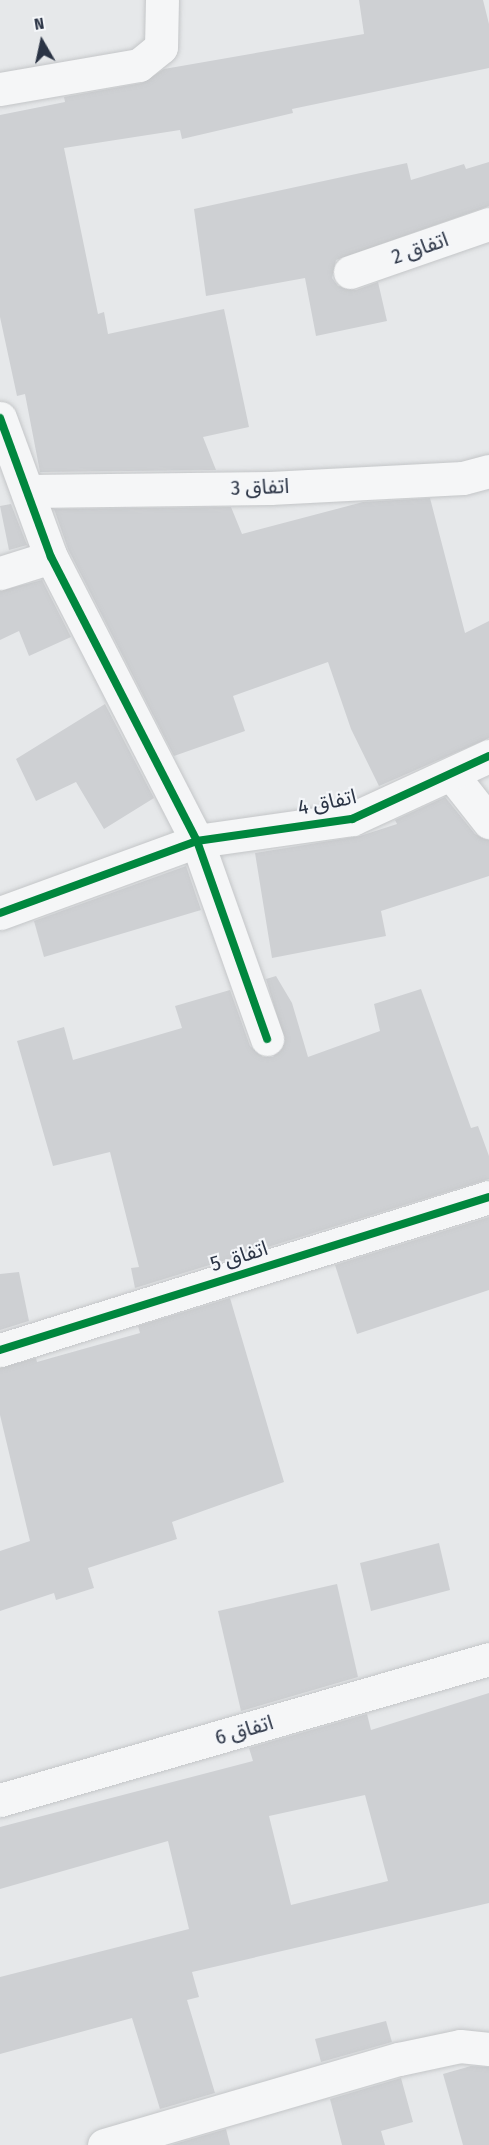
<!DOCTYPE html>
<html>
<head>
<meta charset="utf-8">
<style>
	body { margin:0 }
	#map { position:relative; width:489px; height:2145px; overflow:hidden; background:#e6e8ea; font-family:"Fira Sans Condensed","Noto Sans Arabic",sans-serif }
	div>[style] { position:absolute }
	.building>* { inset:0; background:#ced0d3 }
	.roads { filter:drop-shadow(0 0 2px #c4c6c8) drop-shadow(0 0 2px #c4c6c8) }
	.street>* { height:33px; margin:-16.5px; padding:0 16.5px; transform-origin:16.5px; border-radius:16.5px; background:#f5f6f7 }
	.cycleway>* { height:8px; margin:-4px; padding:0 4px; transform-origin:4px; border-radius:4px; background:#00873e }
	span { translate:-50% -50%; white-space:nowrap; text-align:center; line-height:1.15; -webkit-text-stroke:4.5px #f4f6f9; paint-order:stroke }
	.street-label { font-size:21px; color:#2b3445 }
	.north { position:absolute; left:12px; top:12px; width:60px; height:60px; -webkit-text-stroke:4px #f4f6f9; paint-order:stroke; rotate:351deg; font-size:16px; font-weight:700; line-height:24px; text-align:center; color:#2b3445 }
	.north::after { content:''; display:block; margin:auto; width:21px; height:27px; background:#2b3445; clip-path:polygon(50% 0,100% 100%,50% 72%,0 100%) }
</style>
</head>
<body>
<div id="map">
	<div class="building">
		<i style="clip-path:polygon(359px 0,483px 0,489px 24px,489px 68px,292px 109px,293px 113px,182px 139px,180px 130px,64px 148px,98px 314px,104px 312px,108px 334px,224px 309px,249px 427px,203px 437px,216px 470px,40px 472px,25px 394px,17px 396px,0 317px,0 115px,65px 102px,64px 97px,142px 83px,164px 69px,364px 34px)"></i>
		<i style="clip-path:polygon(489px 162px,489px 206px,336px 260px,332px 278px,338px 286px,356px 290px,378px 282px,387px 321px,316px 336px,305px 278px,206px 296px,194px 209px,407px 163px,411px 180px,464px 164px,466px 169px)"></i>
		<i style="clip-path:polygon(430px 498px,465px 633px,489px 621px,489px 738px,379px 786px,351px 729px,328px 662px,233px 696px,245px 731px,174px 756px,68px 549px,54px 509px,231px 507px,242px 534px,363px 502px)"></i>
		<i style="clip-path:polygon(11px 504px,27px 545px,9px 550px,0 506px)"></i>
		<i style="clip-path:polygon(42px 580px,71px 637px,29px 656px,19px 631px,0 640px,0 591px)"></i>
		<i style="clip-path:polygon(105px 704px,154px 798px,104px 829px,76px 782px,36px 801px,16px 759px)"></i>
		<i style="clip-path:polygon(445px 797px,475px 834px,489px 840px,489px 876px,381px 911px,386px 936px,272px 958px,255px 853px,360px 836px,397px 824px,395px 820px)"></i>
		<i style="clip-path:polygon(186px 866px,201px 910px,44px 957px,34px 921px)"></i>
		<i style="clip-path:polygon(276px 976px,292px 1003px,308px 1057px,380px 1031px,374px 1004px,421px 989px,471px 1128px,478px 1126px,489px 1156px,489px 1179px,135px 1288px,131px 1268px,139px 1267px,110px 1152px,53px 1166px,17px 1041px,64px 1027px,73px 1060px,182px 1028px,175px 1006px,230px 990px,250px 1046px,263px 1057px,273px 1057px,285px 1042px,266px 979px)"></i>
		<i style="clip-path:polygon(489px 1217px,489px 1290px,357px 1334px,335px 1265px)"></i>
		<i style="clip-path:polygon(19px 1272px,29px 1321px,0 1330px,0 1274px)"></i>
		<i style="clip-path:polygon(230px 1298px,284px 1482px,172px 1522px,177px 1539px,88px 1568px,94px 1588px,56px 1600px,54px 1593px,0 1611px,0 1551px,30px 1541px,0 1415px,0 1368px,36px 1358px,37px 1362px,140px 1333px,138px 1326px)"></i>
		<i style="clip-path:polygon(439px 1543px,450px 1590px,371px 1611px,360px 1563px)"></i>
		<i style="clip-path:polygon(337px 1584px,358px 1677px,241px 1711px,218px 1611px)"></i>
		<i style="clip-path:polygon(evenodd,489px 1693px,489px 1903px,192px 1972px,199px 1997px,187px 2000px,215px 2093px,160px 2109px,132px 2018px,0 2054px,0 1977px,189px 1929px,168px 1841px,0 1889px,0 1827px,253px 1761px,249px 1748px,367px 1714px,371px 1730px,489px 1693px,365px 1795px,388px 1881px,291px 1905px,269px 1816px,365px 1795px)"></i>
		<i style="clip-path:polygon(386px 2021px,392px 2042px,321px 2062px,315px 2039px)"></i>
		<i style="clip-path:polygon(471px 2066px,489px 2067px,489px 2145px,463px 2145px,443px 2074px)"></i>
		<i style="clip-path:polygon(401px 2078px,413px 2122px,381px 2131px,385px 2145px,342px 2145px,330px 2099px)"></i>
		<i style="clip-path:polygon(226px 2129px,230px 2145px,171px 2145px)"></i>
	</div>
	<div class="roads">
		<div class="street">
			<i style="left:0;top:89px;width:141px;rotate:-9.8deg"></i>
			<i style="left:139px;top:65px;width:28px;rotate:-39deg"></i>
			<i style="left:161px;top:47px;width:47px;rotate:-88.8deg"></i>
			<i style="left:350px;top:272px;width:147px;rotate:-19.1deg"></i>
			<i style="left:0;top:418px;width:148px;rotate:69.9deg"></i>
			<i style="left:51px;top:557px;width:319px;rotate:62.8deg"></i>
			<i style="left:197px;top:841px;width:210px;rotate:70.5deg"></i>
			<i style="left:30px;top:491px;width:240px;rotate:-0.7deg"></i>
			<i style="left:270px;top:488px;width:193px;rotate:-3deg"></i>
			<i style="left:463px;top:478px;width:27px;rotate:-15deg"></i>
			<i style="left:0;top:573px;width:53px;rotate:-17.4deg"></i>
			<i style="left:452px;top:775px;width:60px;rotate:51.8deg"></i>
			<i style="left:0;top:913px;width:210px;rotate:-20.1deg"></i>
			<i style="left:197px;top:841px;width:157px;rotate:-8.1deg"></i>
			<i style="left:352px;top:819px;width:151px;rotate:-24.7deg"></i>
			<i style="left:0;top:1350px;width:512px;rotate:-17.37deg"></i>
			<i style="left:0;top:1800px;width:509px;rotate:-16.08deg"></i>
			<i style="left:104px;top:2145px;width:307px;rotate:-16.3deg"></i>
			<i style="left:399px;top:2059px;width:62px;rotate:-12deg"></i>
			<i style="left:460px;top:2046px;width:29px;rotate:6deg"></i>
		</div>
	</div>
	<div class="cycleway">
		<i style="left:0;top:418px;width:148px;rotate:69.9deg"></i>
		<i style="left:51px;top:557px;width:319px;rotate:62.8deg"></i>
		<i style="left:197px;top:841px;width:210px;rotate:70.5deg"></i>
		<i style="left:0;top:913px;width:210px;rotate:-20.1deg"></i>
		<i style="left:197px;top:841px;width:157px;rotate:-8.1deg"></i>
		<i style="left:352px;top:819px;width:151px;rotate:-24.7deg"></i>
		<i style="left:0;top:1350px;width:512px;rotate:-17.37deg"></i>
	</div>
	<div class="street-label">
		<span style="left:420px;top:248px;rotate:-19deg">اتفاق 2</span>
		<span style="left:260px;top:487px;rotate:-2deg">اتفاق 3</span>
		<span style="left:327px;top:802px;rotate:-12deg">اتفاق 4</span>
		<span style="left:239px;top:1256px;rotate:-17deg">اتفاق 5</span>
		<span style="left:244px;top:1730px;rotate:-16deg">اتفاق 6</span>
	</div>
	<div class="north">N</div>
</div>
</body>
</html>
